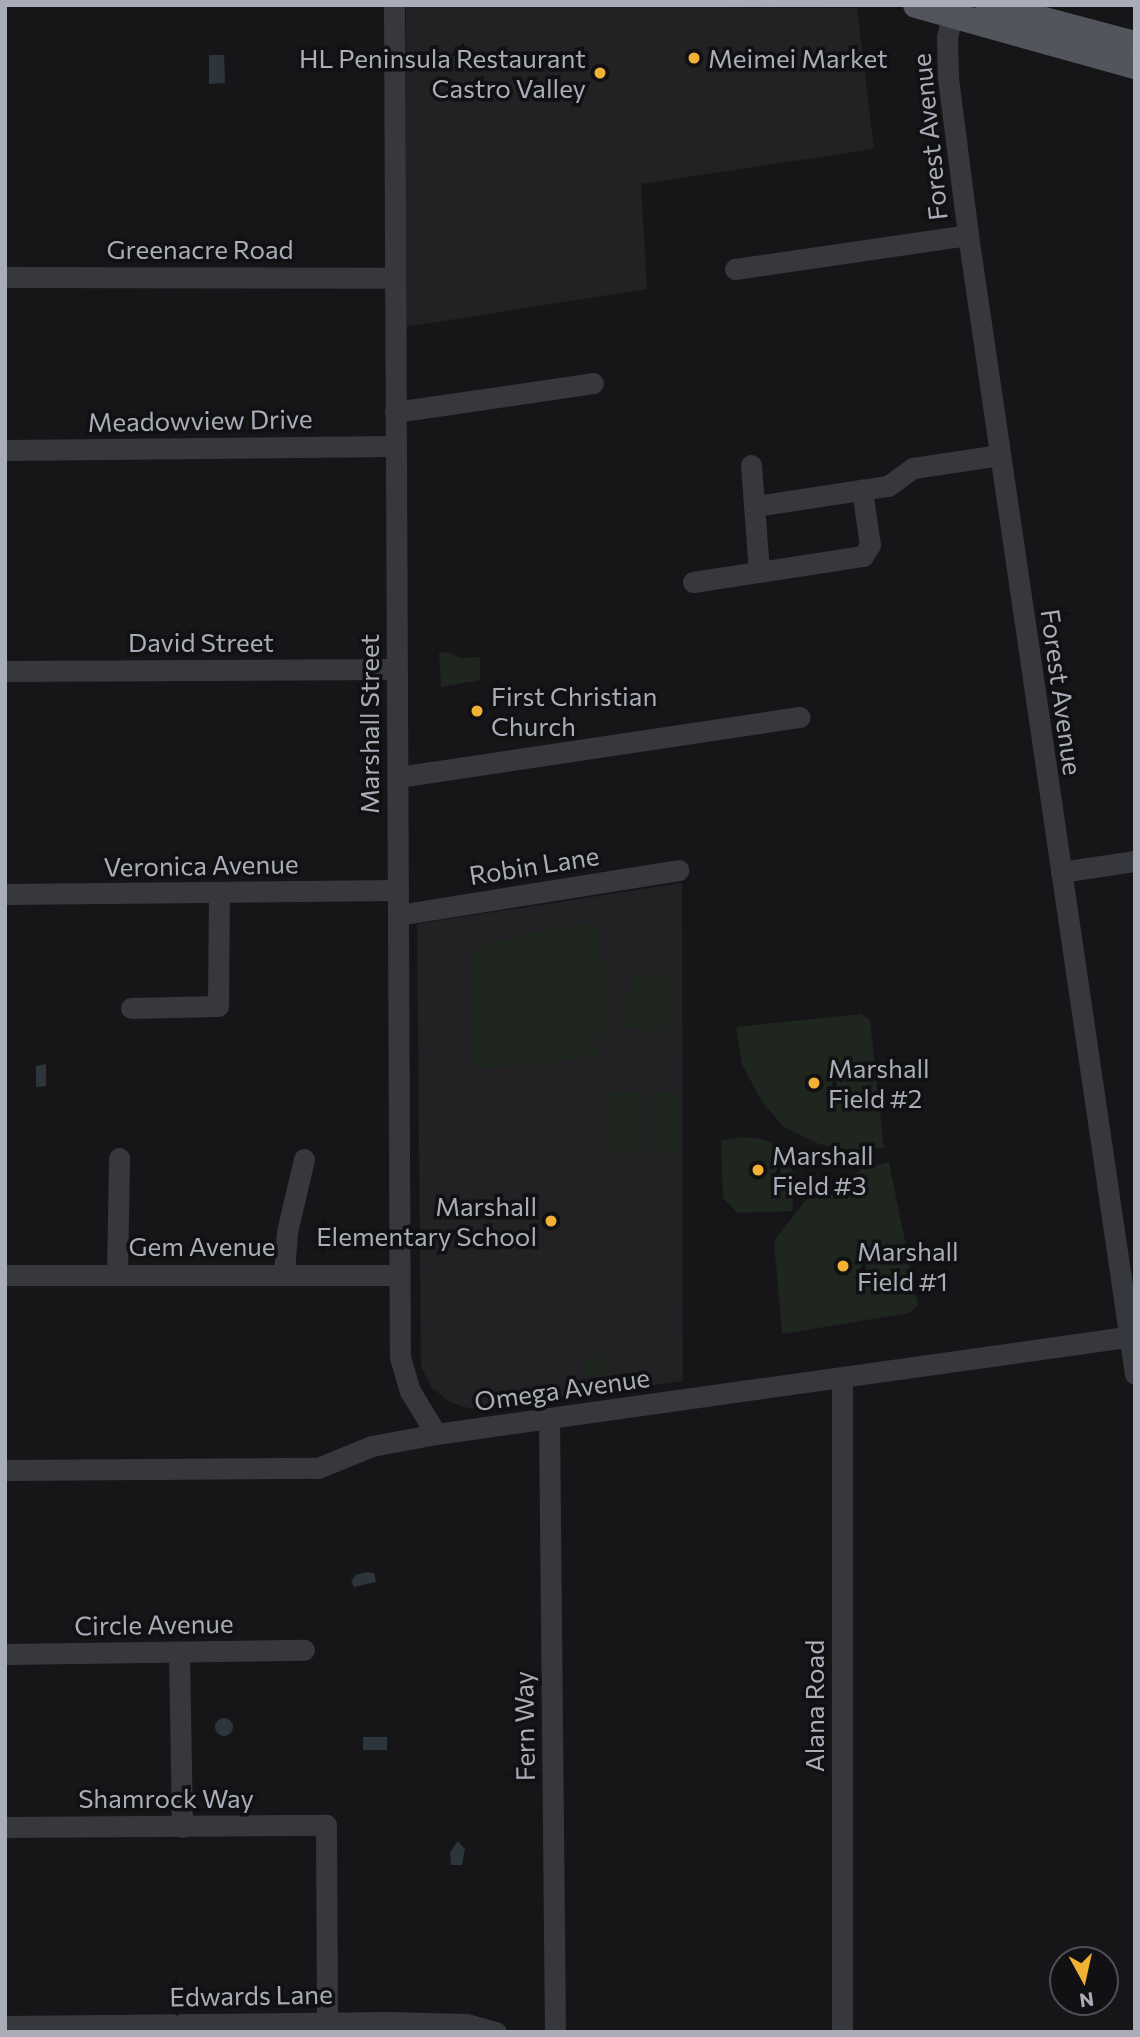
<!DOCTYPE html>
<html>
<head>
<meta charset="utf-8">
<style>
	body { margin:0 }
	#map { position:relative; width:1140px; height:2037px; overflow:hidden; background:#161618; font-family:Commissioner,sans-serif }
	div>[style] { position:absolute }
	.built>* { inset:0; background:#222225 }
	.green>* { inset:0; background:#1e261f }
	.round { border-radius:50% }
	.water>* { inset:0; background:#2c353c }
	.minor>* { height:21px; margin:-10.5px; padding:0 10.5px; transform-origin:10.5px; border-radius:10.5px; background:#37383d }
	.major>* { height:26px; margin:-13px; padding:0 13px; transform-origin:13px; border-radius:13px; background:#53555c }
	.dots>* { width:19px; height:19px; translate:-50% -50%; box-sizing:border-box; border:4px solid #111113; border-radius:50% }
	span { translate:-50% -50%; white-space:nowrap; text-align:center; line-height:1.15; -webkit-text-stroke:7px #111113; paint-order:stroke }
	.poi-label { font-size:26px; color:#a8adb8 }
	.right { translate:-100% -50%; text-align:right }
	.left { translate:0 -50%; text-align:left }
	.street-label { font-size:26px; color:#a8adb8 }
	.frame { position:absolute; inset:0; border:7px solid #a8adb8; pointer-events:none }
	.north { position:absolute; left:1049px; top:1946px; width:70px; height:70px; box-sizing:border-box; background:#111113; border:2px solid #4d4f55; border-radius:50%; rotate:172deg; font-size:19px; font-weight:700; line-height:28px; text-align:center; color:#a8adb8 }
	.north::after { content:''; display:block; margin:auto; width:24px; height:32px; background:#f2b134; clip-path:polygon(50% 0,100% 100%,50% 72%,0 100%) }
</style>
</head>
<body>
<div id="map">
	<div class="built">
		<i style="clip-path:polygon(406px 5px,857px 8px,874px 149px,641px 184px,647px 289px,405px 327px)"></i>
		<i style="clip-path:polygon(682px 883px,683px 1381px,491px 1408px,468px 1408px,450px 1402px,432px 1388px,421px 1367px,417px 924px)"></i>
	</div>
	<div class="green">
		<i style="clip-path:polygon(448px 652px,460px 658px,480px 657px,480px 680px,441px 687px,439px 653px)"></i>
		<i style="clip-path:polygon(592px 921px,601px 927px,606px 1037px,596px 1038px,597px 1057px,477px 1069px,469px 1061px,474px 946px)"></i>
		<i style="clip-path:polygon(630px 974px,670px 978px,666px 1031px,625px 1028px)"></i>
		<i style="clip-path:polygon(861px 1014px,870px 1020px,884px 1148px,850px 1150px,819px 1144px,784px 1127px,762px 1102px,742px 1064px,736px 1027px)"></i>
		<i style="clip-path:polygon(641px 1092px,641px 1153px,609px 1153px,609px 1093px)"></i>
		<i style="clip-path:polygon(647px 1092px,678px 1092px,678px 1152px,647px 1153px)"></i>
		<i style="clip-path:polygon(743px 1137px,763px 1139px,783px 1149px,795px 1177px,792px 1211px,738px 1213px,723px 1198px,721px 1140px)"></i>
		<i style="clip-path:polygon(889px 1162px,918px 1305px,909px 1313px,782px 1334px,774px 1241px,808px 1197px,863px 1169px)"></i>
		<i class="round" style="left:583px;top:1355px;width:22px;height:22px"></i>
	</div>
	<div class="water">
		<i style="clip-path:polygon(209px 55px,224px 55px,225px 83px,209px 84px)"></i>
		<i style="clip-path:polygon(46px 1064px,46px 1086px,36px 1087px,36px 1066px)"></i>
		<i style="clip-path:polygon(366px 1572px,374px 1573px,376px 1582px,354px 1587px,351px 1581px,356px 1575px)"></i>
		<i class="round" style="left:215px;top:1718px;width:18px;height:18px"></i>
		<i style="clip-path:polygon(363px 1737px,387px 1737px,387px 1750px,363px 1750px)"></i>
		<i style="clip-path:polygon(458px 1841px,465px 1849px,462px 1865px,451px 1865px,450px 1852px)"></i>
	</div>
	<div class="minor">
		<i style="left:394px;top:5px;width:1352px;rotate:89.75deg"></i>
		<i style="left:400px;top:1357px;width:35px;rotate:74deg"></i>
		<i style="left:410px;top:1391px;width:50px;rotate:58.8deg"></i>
		<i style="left:952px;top:16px;width:22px;rotate:103deg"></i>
		<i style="left:947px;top:37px;width:41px;rotate:88.6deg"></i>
		<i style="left:948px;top:78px;width:158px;rotate:82.7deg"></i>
		<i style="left:968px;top:235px;width:1151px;rotate:81.66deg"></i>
		<i style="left:735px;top:269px;width:235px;rotate:-8.3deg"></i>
		<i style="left:5px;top:277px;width:389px;rotate:0.1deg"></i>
		<i style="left:395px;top:412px;width:200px;rotate:-8.3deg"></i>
		<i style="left:5px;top:450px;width:389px;rotate:-0.6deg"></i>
		<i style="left:751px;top:465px;width:107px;rotate:85.7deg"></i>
		<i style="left:755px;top:506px;width:134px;rotate:-8.6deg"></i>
		<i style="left:888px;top:486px;width:31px;rotate:-36deg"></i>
		<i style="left:913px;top:468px;width:88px;rotate:-8.5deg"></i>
		<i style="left:693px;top:582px;width:172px;rotate:-8.7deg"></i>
		<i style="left:863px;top:556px;width:13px;rotate:-58deg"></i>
		<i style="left:870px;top:545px;width:56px;rotate:-98.3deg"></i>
		<i style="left:5px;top:671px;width:391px;rotate:-0.3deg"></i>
		<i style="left:398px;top:777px;width:406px;rotate:-8.5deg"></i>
		<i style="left:1061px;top:872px;width:75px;rotate:-8.5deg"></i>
		<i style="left:5px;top:894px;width:392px;rotate:-0.6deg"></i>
		<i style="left:398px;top:915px;width:284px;rotate:-9.1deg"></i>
		<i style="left:131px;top:1008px;width:87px;rotate:-1.3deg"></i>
		<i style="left:218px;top:1006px;width:113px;rotate:-89.5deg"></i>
		<i style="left:284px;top:1273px;width:41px;rotate:-85.8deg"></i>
		<i style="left:287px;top:1232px;width:75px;rotate:-76.9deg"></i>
		<i style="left:117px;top:1274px;width:116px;rotate:-89deg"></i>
		<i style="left:5px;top:1275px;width:394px"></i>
		<i style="left:842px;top:1380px;width:652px;rotate:90deg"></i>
		<i style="left:549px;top:1419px;width:613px;rotate:89.44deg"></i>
		<i style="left:5px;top:1470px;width:313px;rotate:-0.4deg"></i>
		<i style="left:318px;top:1468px;width:58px;rotate:-22.2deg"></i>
		<i style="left:372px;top:1446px;width:65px;rotate:-10.6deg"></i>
		<i style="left:436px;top:1434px;width:697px;rotate:-8deg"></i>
		<i style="left:179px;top:1653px;width:174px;rotate:89deg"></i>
		<i style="left:5px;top:1654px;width:299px;rotate:-0.8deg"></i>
		<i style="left:5px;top:1827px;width:321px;rotate:-0.4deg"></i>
		<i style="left:326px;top:1825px;width:197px;rotate:89.7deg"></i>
		<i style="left:5px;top:2026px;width:384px;rotate:-0.6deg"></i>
		<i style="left:389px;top:2022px;width:77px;rotate:1.5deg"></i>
		<i style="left:466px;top:2024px;width:31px;rotate:15deg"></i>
	</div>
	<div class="major">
		<i style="left:916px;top:5px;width:227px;rotate:15.6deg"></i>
		<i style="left:988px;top:5px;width:152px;rotate:14.9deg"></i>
	</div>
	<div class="dots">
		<i style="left:694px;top:58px;background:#f2b134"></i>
		<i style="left:600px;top:73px;background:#f2b134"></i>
		<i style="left:477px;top:711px;background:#f2b134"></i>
		<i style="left:814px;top:1083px;background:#f2b134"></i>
		<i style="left:758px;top:1170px;background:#f2b134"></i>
		<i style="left:551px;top:1221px;background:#f2b134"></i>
		<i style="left:843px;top:1266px;background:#f2b134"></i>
	</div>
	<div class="poi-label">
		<span class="right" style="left:586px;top:73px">HL Peninsula Restaurant<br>Castro Valley</span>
		<span class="left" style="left:708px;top:58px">Meimei Market</span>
		<span class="left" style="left:491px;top:711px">First Christian<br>Church</span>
		<span class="left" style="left:828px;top:1083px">Marshall<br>Field #2</span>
		<span class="left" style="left:772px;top:1170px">Marshall<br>Field #3</span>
		<span class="right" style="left:537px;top:1221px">Marshall<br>Elementary School</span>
		<span class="left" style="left:857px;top:1266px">Marshall<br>Field #1</span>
	</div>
	<div class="street-label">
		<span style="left:929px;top:137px;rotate:-96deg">Forest Avenue</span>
		<span style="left:200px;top:249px">Greenacre Road</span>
		<span style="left:200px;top:420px;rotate:-1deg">Meadowview Drive</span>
		<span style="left:201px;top:642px">David Street</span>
		<span style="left:1062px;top:692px;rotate:82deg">Forest Avenue</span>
		<span style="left:369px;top:724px;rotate:-90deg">Marshall Street</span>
		<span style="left:201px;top:865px;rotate:-1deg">Veronica Avenue</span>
		<span style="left:534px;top:865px;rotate:-9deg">Robin Lane</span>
		<span style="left:202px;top:1246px">Gem Avenue</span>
		<span style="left:562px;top:1389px;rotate:-8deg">Omega Avenue</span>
		<span style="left:154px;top:1624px;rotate:-1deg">Circle Avenue</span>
		<span style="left:814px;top:1706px;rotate:-90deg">Alana Road</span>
		<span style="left:524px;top:1726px;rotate:-91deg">Fern Way</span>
		<span style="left:166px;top:1798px">Shamrock Way</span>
		<span style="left:251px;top:1995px;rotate:-1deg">Edwards Lane</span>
	</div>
	<div class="frame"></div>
	<div class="north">N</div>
</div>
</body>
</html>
